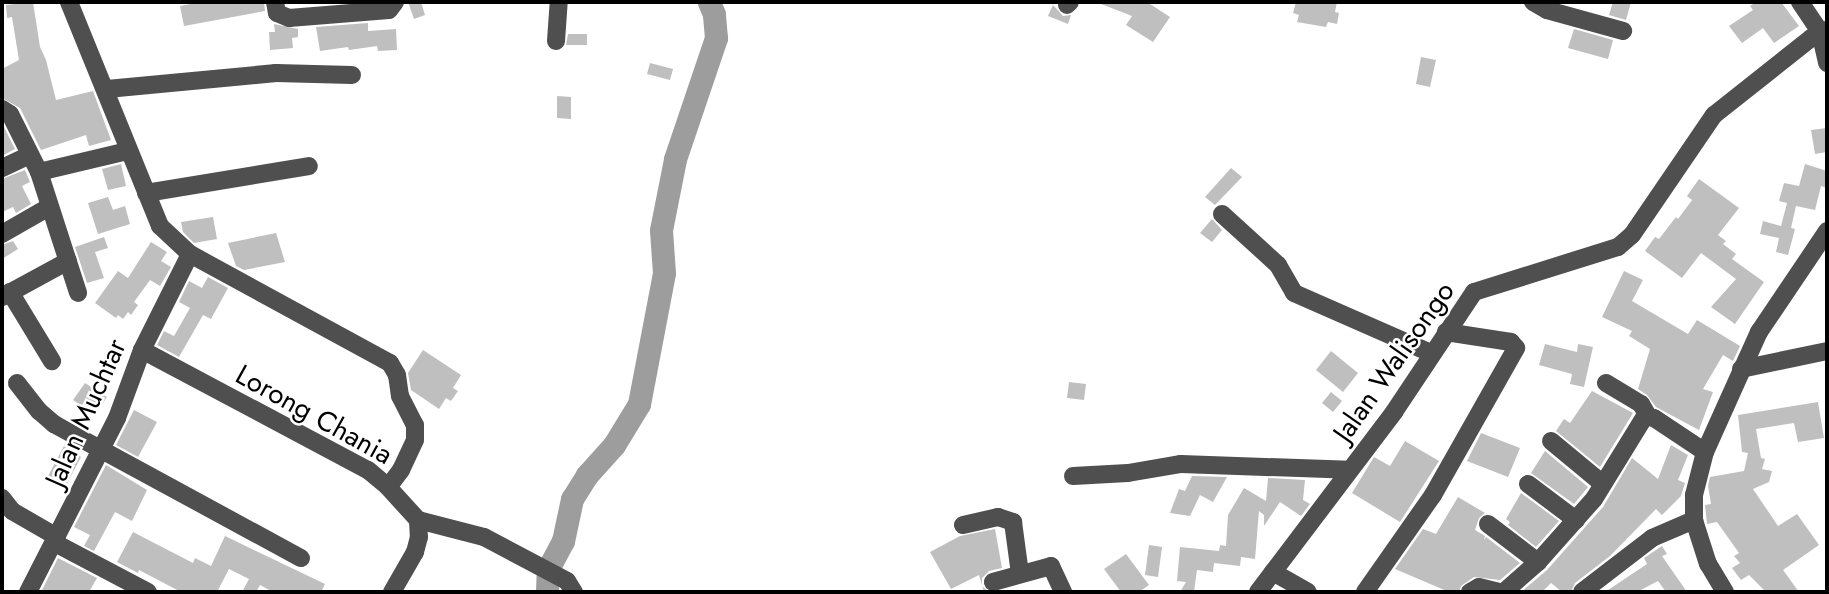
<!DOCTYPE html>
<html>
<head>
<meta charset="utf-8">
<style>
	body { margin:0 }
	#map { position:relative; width:1829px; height:594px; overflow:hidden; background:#fff; font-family:Jost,sans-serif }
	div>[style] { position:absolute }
	.river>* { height:23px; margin:-11.5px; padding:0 11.5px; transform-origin:11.5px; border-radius:11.5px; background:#9d9d9d }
	.building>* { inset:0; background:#bfbfbf }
	.minor>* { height:18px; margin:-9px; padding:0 9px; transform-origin:9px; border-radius:9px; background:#4f4f4f }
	span { translate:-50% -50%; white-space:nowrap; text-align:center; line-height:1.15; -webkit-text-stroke:5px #fff; paint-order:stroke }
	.street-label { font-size:28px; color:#000 }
	.frame { position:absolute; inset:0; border:4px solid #000; pointer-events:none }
</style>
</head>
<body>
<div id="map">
	<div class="river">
		<i style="left:547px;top:592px;width:23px;rotate:-88deg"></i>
		<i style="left:548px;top:569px;width:32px;rotate:-62deg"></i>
		<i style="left:563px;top:541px;width:43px;rotate:-77.9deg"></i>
		<i style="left:572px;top:499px;width:28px;rotate:-58deg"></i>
		<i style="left:587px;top:475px;width:40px;rotate:-48deg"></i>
		<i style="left:614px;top:445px;width:48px;rotate:-58.6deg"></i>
		<i style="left:639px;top:404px;width:133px;rotate:-79.2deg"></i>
		<i style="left:664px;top:273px;width:43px;rotate:-94deg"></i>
		<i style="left:661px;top:230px;width:72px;rotate:-78.8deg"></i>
		<i style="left:675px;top:159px;width:128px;rotate:-71.3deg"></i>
		<i style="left:716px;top:38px;width:24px;rotate:-95deg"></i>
		<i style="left:714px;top:14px;width:13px;rotate:-113deg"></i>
	</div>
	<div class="building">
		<i style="clip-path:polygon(33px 2px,40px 47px,46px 60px,56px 100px,93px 91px,111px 140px,89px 146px,86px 135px,41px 150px,20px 108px,2px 98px,2px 69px,19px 60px,12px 17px,7px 18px,6px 5px)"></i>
		<i style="clip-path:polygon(201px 2px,264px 2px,265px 11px,184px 26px,180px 6px)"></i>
		<i style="clip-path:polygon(408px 2px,421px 2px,425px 15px,414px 19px)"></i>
		<i style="clip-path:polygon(1096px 2px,1147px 2px,1170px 17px,1153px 42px,1126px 25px,1132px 16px)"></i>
		<i style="clip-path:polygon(1296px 2px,1337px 2px,1335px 12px,1339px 13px,1337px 24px,1328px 22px,1326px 27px,1297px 22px,1299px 15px,1293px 13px)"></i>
		<i style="clip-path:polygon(1613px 2px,1631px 2px,1626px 20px,1609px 15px)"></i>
		<i style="clip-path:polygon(1756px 2px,1781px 2px,1799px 26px,1774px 43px,1763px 28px,1742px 43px,1729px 26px,1753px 10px,1750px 6px)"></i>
		<i style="clip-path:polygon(1053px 5px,1063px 16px,1071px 15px,1068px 24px,1048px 16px)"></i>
		<i style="clip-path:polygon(368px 23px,368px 31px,396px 29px,397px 50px,378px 51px,377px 46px,349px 50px,348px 47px,320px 51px,316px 27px)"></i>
		<i style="clip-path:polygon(274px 24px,298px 29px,298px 37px,292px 38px,293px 48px,270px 50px,269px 32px,275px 32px)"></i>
		<i style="clip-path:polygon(1574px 29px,1613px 40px,1608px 59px,1568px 48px)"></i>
		<i style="clip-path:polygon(568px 34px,587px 34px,587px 45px,566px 45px)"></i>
		<i style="clip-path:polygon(1421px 57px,1436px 60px,1430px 87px,1416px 84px)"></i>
		<i style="clip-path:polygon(650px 63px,673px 69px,670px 80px,647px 74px)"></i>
		<i style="clip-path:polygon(557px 96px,571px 97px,571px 119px,557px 118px)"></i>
		<i style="clip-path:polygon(2px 123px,15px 149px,2px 156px)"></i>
		<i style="clip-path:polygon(1827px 128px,1827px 152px,1815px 154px,1811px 130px)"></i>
		<i style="clip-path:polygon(121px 164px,126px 186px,108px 190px,102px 169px)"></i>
		<i style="clip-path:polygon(1805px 164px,1827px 171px,1827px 188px,1821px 186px,1815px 210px,1796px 206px,1791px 228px,1795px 229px,1788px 255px,1776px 252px,1779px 238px,1760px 234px,1763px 221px,1781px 226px,1787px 203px,1779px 201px,1784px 183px,1799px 186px)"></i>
		<i style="clip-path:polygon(1231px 168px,1242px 177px,1215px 205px,1205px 197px)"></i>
		<i style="clip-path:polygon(25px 170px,30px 182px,22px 186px,31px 204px,16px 213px,13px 207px,2px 212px,2px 179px)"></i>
		<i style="clip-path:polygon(1699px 179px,1739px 208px,1718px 235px,1726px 241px,1723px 244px,1736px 254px,1732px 259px,1764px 282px,1735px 324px,1711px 307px,1736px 279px,1701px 253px,1682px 278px,1645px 251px,1655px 237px,1659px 239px,1676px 217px,1678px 219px,1692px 200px,1687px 196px)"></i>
		<i style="clip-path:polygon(108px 197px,113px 210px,125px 206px,130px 224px,98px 234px,88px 203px)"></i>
		<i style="clip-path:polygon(213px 217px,217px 239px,194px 243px,183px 232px,181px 222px)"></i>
		<i style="clip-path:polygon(1212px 219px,1222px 230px,1212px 242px,1200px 233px)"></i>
		<i style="clip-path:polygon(276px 233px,285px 262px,244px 270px,236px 266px,228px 243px)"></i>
		<i style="clip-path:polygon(104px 237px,108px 248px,95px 252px,104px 278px,87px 283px,75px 247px)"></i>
		<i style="clip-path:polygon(13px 241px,18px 249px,2px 259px,2px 245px)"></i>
		<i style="clip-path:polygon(151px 242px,167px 252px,161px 261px,171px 267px,160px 286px,150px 280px,134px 302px,138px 305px,131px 315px,128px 312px,123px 319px,118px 315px,116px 318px,95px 303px,118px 271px,128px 278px)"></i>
		<i style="clip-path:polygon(1624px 271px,1643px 280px,1632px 301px,1688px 334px,1697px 320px,1740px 346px,1733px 361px,1723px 355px,1703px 389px,1713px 392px,1699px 430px,1656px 407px,1647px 395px,1638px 389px,1650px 349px,1629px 336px,1632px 331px,1602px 317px)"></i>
		<i style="clip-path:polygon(208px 277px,228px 288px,211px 319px,203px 315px,179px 357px,157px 345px,164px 331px,174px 336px,190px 308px,179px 302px,189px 281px,202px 288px)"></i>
		<i style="clip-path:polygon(1545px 344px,1577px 352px,1578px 344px,1593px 347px,1584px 387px,1570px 384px,1572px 374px,1539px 365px)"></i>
		<i style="clip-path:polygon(423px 350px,461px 375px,453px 388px,458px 391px,451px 401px,446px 398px,439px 409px,411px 390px,408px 373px)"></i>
		<i style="clip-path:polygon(1331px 351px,1358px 373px,1343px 392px,1316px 370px)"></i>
		<i style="clip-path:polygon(1069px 382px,1086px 384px,1084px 400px,1067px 398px)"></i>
		<i style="clip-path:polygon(85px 383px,107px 397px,95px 415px,73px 400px)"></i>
		<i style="clip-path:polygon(1592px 391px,1633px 413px,1600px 467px,1556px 431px,1564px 419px,1570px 423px)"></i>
		<i style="clip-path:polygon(1331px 392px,1342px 401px,1333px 412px,1322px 403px)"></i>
		<i style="clip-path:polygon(1818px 402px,1824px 438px,1798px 442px,1794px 423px,1756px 429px,1761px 458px,1765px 459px,1762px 469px,1772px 471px,1769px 482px,1753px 489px,1778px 526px,1797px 514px,1819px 545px,1783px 570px,1799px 592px,1766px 592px,1749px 575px,1741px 580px,1732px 568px,1740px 563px,1734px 556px,1739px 553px,1717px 522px,1707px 524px,1705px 505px,1711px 504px,1708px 486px,1710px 477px,1744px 471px,1748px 453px,1742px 452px,1738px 415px)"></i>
		<i style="clip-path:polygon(134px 410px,157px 422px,138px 457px,116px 445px)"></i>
		<i style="clip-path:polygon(1481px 433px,1520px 448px,1508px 477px,1467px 461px)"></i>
		<i style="clip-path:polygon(1405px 441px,1439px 461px,1400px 522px,1352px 493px,1374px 457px,1390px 466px)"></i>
		<i style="clip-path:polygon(65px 444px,81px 457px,64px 489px,46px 480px)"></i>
		<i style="clip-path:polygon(1671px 445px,1688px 455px,1678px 480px,1685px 483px,1681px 496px,1662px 515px,1656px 509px,1610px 556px,1575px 583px,1571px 592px,1562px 592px,1551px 583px,1542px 592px,1521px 592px,1547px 570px,1603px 507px,1632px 458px,1658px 479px)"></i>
		<i style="clip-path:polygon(1545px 451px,1588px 487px,1574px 504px,1531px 473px)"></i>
		<i style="clip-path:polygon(106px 465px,147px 490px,132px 521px,115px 512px,94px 551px,84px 546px,90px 535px,74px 527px)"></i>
		<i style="clip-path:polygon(1192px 476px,1227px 477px,1213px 502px,1200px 495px,1190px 516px,1170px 513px,1179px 489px,1185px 491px)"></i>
		<i style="clip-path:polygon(1268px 478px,1305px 480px,1303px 500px,1310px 504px,1301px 516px,1280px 502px,1264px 526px,1264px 515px,1259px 511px,1255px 559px,1241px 557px,1240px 566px,1214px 563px,1213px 572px,1197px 570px,1194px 592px,1180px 592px,1186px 582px,1177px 581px,1180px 547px,1219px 551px,1220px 545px,1226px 546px,1228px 515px,1244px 488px,1266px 501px)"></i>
		<i style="clip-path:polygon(1521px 493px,1559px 521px,1536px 547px,1508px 525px,1510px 522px,1506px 519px)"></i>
		<i style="clip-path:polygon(1458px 497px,1485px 513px,1479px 518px,1475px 530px,1485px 536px,1484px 540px,1486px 537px,1520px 563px,1500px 580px,1474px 577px,1461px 586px,1459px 592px,1449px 592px,1395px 569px,1423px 529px,1436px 534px)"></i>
		<i style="clip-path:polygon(995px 529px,1002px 568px,989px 571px,982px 578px,982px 586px,989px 592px,984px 592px,979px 575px,951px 589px,930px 552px,960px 536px)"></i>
		<i style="clip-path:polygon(133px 532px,193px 563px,195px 558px,211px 566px,225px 536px,325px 584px,321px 592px,273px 592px,260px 585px,256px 592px,242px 592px,249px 579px,229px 569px,217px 592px,181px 592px,139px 570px,138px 573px,117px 562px)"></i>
		<i style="clip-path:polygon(1149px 545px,1162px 547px,1158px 577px,1145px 575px)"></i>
		<i style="clip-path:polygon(1662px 546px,1667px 554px,1662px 556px,1687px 592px,1666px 592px,1658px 581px,1637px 592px,1605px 592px,1647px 564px,1644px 558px)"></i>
		<i style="clip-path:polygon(1126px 554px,1149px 585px,1139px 592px,1121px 592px,1104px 569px)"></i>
		<i style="clip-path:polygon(58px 558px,97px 578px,89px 592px,41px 592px)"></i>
	</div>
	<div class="minor">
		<i style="left:69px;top:2px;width:242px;rotate:67.9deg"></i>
		<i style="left:160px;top:226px;width:41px;rotate:43deg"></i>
		<i style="left:190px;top:254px;width:228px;rotate:28.6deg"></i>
		<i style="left:390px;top:363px;width:14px;rotate:60deg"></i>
		<i style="left:397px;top:375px;width:21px;rotate:82deg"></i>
		<i style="left:400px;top:396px;width:33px;rotate:63deg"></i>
		<i style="left:415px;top:425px;width:15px;rotate:90deg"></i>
		<i style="left:415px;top:440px;width:33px;rotate:115deg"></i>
		<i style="left:401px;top:470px;width:21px;rotate:127deg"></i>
		<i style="left:275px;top:2px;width:11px;rotate:80deg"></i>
		<i style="left:277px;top:13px;width:13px;rotate:23deg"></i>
		<i style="left:289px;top:18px;width:100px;rotate:-4.6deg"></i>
		<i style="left:389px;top:10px;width:10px;rotate:-53deg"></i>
		<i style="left:1533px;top:2px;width:16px;rotate:30deg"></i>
		<i style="left:1547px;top:10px;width:79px;rotate:15.4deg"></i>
		<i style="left:1800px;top:2px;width:36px;rotate:56deg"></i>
		<i style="left:1820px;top:32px;width:32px;rotate:77deg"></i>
		<i style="left:1067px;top:5px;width:4px;rotate:-45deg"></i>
		<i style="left:556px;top:41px;width:39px;rotate:-86deg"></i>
		<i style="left:107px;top:89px;width:170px;rotate:-5.4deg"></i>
		<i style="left:276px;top:73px;width:76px;rotate:1.5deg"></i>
		<i style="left:2px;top:109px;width:9px;rotate:32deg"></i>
		<i style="left:10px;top:114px;width:65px;rotate:63.4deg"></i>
		<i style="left:39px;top:172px;width:127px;rotate:72.1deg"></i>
		<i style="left:2px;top:168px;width:31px;rotate:-25deg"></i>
		<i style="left:39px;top:172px;width:91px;rotate:-13.3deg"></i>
		<i style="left:146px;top:193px;width:165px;rotate:-9.4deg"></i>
		<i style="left:1222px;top:214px;width:76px;rotate:42.3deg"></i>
		<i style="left:1278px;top:265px;width:32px;rotate:60deg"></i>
		<i style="left:1294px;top:293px;width:150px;rotate:23.7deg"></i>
		<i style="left:2px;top:234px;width:54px;rotate:-29.9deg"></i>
		<i style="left:10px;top:292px;width:81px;rotate:58.7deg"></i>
		<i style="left:2px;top:297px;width:75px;rotate:-28.6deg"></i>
		<i style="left:142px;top:350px;width:256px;rotate:28deg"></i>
		<i style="left:368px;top:470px;width:26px;rotate:40deg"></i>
		<i style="left:388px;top:487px;width:45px;rotate:47.7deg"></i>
		<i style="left:418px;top:520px;width:17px;rotate:87deg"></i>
		<i style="left:419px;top:537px;width:16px;rotate:105deg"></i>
		<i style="left:415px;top:552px;width:46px;rotate:119.9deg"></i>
		<i style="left:1741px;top:369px;width:88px;rotate:-11.8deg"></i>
		<i style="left:17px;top:383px;width:36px;rotate:52deg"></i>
		<i style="left:39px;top:411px;width:20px;rotate:41deg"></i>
		<i style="left:54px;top:424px;width:281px;rotate:28.5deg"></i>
		<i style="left:1606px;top:383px;width:41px;rotate:31deg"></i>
		<i style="left:1641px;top:404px;width:14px;rotate:60deg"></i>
		<i style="left:1551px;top:441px;width:67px;rotate:39.6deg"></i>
		<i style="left:1073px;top:476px;width:55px;rotate:-3.1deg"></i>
		<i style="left:1128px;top:473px;width:54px;rotate:-9.6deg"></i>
		<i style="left:1181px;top:464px;width:168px;rotate:2deg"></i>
		<i style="left:1528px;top:484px;width:60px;rotate:36.9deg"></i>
		<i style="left:2px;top:498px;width:16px;rotate:52deg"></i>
		<i style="left:12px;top:511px;width:52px;rotate:30deg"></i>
		<i style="left:418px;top:520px;width:68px;rotate:14.4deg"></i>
		<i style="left:484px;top:537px;width:94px;rotate:27.9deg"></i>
		<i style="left:567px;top:581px;width:13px;rotate:58deg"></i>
		<i style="left:1488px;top:524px;width:63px;rotate:37.2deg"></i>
		<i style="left:963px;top:525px;width:36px;rotate:-13deg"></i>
		<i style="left:998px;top:517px;width:16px;rotate:18deg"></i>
		<i style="left:1013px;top:522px;width:52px;rotate:82.3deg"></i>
		<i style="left:55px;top:543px;width:105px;rotate:27.8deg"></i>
		<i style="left:1273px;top:572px;width:40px;rotate:29.7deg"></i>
		<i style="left:993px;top:582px;width:60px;rotate:-15.4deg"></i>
		<i style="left:1051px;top:566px;width:29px;rotate:65deg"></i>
		<i style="left:28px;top:592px;width:195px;rotate:-62.9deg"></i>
		<i style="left:117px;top:418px;width:72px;rotate:-69.8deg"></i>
		<i style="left:142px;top:350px;width:107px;rotate:-63.4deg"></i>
		<i style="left:1258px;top:592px;width:226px;rotate:-52.9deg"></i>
		<i style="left:1394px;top:412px;width:144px;rotate:-56.3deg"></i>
		<i style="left:1474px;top:292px;width:151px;rotate:-17.4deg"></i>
		<i style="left:1618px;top:247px;width:18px;rotate:-41deg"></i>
		<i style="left:1632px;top:235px;width:145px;rotate:-55.7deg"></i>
		<i style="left:1714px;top:115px;width:124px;rotate:-38.4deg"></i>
		<i style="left:1811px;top:38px;width:18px;rotate:-27deg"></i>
		<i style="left:1365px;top:592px;width:118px;rotate:-55deg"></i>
		<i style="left:1433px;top:495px;width:169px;rotate:-60.5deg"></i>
		<i style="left:1516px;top:348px;width:8px;rotate:-130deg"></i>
		<i style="left:1511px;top:342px;width:66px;rotate:-171.3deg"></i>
		<i style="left:1470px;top:592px;width:10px;rotate:-29deg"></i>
		<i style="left:1479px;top:587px;width:21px;rotate:14deg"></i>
		<i style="left:1504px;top:592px;width:45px;rotate:-41.4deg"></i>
		<i style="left:1538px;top:562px;width:84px;rotate:-48.4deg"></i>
		<i style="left:1594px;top:499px;width:97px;rotate:-58.4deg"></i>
		<i style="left:1645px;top:416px;width:9px;rotate:13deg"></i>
		<i style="left:1654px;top:418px;width:61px;rotate:33.7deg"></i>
		<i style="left:1582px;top:592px;width:88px;rotate:-37.6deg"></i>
		<i style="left:1652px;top:538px;width:46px;rotate:-23.2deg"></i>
		<i style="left:1725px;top:592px;width:33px;rotate:-121deg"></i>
		<i style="left:1708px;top:564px;width:46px;rotate:-107.7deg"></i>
		<i style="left:1694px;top:520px;width:25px;rotate:-90deg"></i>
		<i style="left:1694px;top:495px;width:44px;rotate:-75.7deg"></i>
		<i style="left:1705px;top:452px;width:132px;rotate:-65.8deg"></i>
		<i style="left:1759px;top:332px;width:122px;rotate:-56deg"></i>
	</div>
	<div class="street-label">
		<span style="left:1394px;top:362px;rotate:-55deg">Jalan Walisongo</span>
		<span style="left:86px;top:413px;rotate:-66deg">Jalan Muchtar</span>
		<span style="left:314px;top:415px;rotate:29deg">Lorong Chania</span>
	</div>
	<div class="frame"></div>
</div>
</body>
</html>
